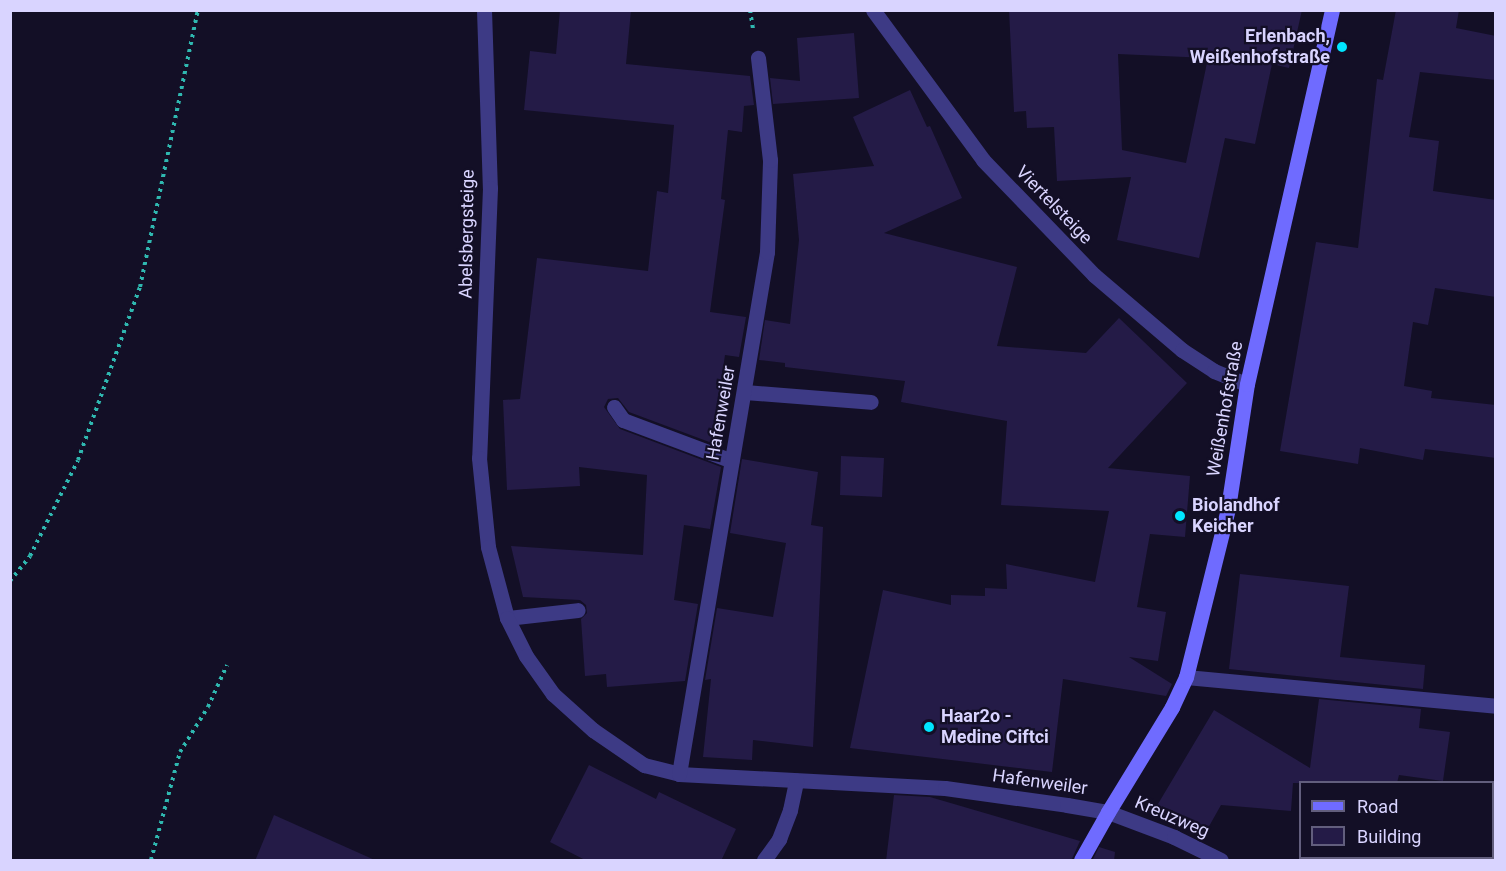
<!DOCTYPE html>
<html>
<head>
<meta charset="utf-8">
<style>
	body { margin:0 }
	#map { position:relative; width:1506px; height:871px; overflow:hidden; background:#130f26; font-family:Roboto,sans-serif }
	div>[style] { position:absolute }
	.building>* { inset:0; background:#241b47 }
	.path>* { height:4px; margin-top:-2px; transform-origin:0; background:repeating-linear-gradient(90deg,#2fb8b0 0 3px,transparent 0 7.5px) }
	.lane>* { height:15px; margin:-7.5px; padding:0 7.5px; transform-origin:7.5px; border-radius:7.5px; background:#3d3a85 }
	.street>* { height:15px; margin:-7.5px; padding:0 7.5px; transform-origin:7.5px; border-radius:7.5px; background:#3d3a85 }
	.secondary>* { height:15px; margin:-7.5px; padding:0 7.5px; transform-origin:7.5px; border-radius:7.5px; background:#6f6bff }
	.dots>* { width:16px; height:16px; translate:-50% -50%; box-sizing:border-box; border:3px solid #130f26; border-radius:50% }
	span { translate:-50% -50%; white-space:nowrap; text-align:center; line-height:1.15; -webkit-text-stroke:4.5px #130f26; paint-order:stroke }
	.poi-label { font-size:18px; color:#d9d4ff; font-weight:700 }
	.right { translate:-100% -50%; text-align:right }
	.left { translate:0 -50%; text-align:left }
	.street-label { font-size:18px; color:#d9d4ff }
	.frame { position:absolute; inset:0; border:12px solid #d9d4ff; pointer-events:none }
	.legend { position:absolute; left:1299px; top:781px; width:195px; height:78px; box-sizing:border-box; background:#130f26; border:2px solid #625e7d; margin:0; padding:8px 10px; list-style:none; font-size:18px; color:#d9d4ff }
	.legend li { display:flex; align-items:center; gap:12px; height:30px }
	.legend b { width:30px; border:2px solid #625e7d }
</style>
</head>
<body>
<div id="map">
	<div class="building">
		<i style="clip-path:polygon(560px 10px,631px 10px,626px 64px,750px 76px,754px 105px,744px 106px,742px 132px,728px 130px,721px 199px,725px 200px,710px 312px,746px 317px,739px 357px,725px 355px,712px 443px,629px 412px,618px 398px,608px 399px,604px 407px,620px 429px,721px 467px,710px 529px,684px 525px,674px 600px,698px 604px,685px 681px,607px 687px,606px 674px,585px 676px,581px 619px,587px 613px,586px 605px,580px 600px,523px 597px,511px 546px,643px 555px,647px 475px,579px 467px,580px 486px,507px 490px,503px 400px,520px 399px,537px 258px,648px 271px,657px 191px,668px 193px,674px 125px,524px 110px,530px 51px,556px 54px)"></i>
		<i style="clip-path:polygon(evenodd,1009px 10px,1302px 10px,1289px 68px,1272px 64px,1255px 144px,1225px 138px,1199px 258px,1117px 240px,1131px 177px,1057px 181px,1054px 127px,1027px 128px,1026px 111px,1014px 112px,1009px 10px,1118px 54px,1208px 58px,1186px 163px,1122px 150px,1118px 54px)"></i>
		<i style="clip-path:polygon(1396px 10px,1459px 10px,1456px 28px,1496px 36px,1496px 80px,1420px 72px,1409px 137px,1439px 141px,1433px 191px,1496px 200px,1496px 297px,1435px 288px,1428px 325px,1413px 322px,1404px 386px,1432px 391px,1431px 398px,1496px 405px,1496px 458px,1425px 449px,1423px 460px,1360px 448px,1358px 464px,1280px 451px,1316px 242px,1358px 248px,1377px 79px,1383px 80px)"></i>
		<i style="clip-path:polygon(854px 33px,859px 98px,773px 104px,770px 78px,800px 81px,797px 38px)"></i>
		<i style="clip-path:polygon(910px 90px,927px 127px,930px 126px,962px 198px,884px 233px,1017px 267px,997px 346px,1086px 353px,1119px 318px,1187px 383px,1108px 468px,1190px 476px,1185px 537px,1150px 534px,1137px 607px,1166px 612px,1158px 661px,1129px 657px,1172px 684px,1166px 696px,1063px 679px,1052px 772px,850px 748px,883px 590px,951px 605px,951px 595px,985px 596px,985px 588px,1007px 589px,1006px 564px,1095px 582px,1109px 511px,1001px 505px,1007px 421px,901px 402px,905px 381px,785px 367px,785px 363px,759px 360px,765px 320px,790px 324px,799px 240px,793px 174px,874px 166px,853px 117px)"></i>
		<i style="clip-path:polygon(841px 456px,884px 458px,882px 497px,840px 495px)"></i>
		<i style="clip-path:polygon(742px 459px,818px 472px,811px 525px,823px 527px,813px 747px,753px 740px,752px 760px,703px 757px,711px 679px,705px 680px,717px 608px,773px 617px,786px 543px,730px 533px)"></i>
		<i style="clip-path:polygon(1240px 574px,1349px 586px,1340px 657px,1425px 665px,1423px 689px,1229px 669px)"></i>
		<i style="clip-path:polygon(1319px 699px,1421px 709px,1419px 728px,1450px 732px,1443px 781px,1399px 775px,1397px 783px,1293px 783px,1291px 811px,1221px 805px,1203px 837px,1155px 809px,1214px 710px,1310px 768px)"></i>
		<i style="clip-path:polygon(589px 765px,656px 799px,659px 792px,736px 829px,721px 861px,587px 861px,550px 842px)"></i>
		<i style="clip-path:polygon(894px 795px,930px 797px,1080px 841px,1071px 861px,886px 861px)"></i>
		<i style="clip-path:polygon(274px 815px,377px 861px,255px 861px)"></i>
		<i style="clip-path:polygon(1099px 847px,1115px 852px,1114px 861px,1092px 861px)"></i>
	</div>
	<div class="path">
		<i style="left:750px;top:10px;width:20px;rotate:81deg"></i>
		<i style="left:10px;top:581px;width:32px;rotate:-51deg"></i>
		<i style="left:30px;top:556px;width:107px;rotate:-63.4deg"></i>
		<i style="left:78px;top:460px;width:184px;rotate:-70.3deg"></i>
		<i style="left:140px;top:287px;width:283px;rotate:-78.2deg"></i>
		<i style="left:151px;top:860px;width:112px;rotate:-75deg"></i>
		<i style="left:180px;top:752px;width:53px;rotate:-58.1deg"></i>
		<i style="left:208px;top:707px;width:46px;rotate:-65.7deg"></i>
	</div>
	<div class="lane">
		<i style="left:745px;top:392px;width:126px;rotate:4.5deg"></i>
		<i style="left:614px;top:407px;width:16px;rotate:55deg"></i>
		<i style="left:623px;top:420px;width:116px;rotate:20.6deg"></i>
		<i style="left:507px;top:618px;width:71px;rotate:-6.4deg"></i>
		<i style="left:1186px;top:677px;width:311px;rotate:5.3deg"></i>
	</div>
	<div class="street">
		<i style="left:484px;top:10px;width:178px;rotate:88.1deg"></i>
		<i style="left:490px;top:188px;width:270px;rotate:92.3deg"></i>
		<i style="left:479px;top:458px;width:89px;rotate:84.2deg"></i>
		<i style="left:488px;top:547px;width:73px;rotate:75deg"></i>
		<i style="left:507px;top:618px;width:42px;rotate:63.4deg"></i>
		<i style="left:526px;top:656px;width:47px;rotate:54.6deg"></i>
		<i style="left:553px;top:694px;width:54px;rotate:42deg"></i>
		<i style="left:593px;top:730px;width:62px;rotate:34.5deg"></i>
		<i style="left:644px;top:765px;width:36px;rotate:14deg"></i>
		<i style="left:679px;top:774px;width:266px;rotate:3deg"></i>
		<i style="left:945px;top:788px;width:123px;rotate:7.9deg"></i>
		<i style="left:1067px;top:805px;width:42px;rotate:9.7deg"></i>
		<i style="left:1108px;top:812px;width:71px;rotate:20.7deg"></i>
		<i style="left:1174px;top:837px;width:52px;rotate:26.1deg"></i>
		<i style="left:873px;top:10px;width:186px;rotate:53.7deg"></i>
		<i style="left:983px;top:160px;width:160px;rotate:46deg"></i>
		<i style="left:1094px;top:275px;width:116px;rotate:40.4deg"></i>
		<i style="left:1182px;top:350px;width:38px;rotate:33deg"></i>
		<i style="left:1214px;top:371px;width:35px;rotate:22deg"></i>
		<i style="left:679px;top:774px;width:529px;rotate:-80.43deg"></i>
		<i style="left:767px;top:252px;width:92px;rotate:-88.1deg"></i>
		<i style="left:770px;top:160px;width:103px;rotate:-96.7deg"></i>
		<i style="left:764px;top:860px;width:26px;rotate:-54deg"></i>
		<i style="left:779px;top:839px;width:31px;rotate:-69deg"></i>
		<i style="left:790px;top:810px;width:30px;rotate:-78deg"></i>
	</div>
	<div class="secondary">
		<i style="left:1081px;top:860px;width:55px;rotate:-60.6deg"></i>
		<i style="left:1108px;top:812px;width:123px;rotate:-58.6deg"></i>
		<i style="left:1172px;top:707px;width:33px;rotate:-65deg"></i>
		<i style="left:1186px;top:677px;width:174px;rotate:-76deg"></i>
		<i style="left:1228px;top:508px;width:125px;rotate:-81.3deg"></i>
		<i style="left:1247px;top:384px;width:384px;rotate:-77.2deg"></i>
	</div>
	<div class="dots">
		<i style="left:1342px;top:47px;background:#00e5ff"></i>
		<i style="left:1180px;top:516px;background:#00e5ff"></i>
		<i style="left:929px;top:727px;background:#00e5ff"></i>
	</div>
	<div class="poi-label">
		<span class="right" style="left:1330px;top:47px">Erlenbach,<br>Weißenhofstraße</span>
		<span class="left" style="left:1192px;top:516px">Biolandhof<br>Keicher</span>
		<span class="left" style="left:941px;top:727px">Haar2o -<br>Medine Ciftci</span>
	</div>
	<div class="street-label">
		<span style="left:1054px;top:205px;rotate:46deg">Viertelsteige</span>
		<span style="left:467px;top:234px;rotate:-89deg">Abelsbergsteige</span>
		<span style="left:1225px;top:409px;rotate:-80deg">Weißenhofstraße</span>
		<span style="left:721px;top:413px;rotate:-80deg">Hafenweiler</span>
		<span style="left:1040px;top:782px;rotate:8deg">Hafenweiler</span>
		<span style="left:1172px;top:817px;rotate:23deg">Kreuzweg</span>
	</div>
	<div class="frame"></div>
	<ul class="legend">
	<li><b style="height:8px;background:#6f6bff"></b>Road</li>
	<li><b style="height:16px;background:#241b47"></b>Building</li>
	</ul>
</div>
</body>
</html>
